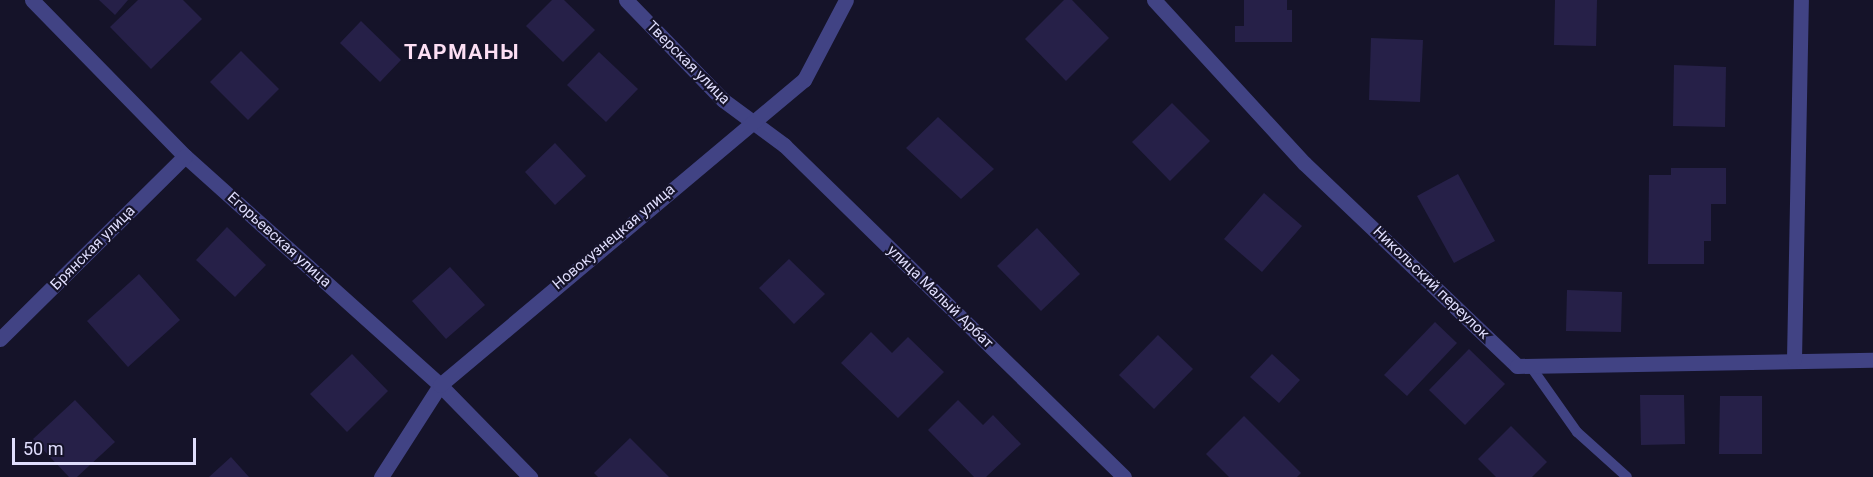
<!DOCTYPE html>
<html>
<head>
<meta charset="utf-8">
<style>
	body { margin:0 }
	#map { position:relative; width:1873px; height:477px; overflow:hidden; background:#151329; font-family:Roboto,sans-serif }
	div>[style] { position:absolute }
	.building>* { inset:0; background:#262048 }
	.lane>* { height:10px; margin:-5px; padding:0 5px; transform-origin:5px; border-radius:5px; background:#414384 }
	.street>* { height:15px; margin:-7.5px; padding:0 7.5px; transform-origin:7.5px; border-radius:7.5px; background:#414384 }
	span { translate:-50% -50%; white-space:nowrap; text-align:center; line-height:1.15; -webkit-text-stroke:4.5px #151329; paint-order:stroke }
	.street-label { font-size:15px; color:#dfddfc }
	.district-label { font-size:21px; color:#fddff4; font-weight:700; letter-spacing:1.5px }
	.scale { position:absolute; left:12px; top:438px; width:184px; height:27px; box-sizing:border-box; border:3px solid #dfddfc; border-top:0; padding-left:8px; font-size:18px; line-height:21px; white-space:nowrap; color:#dfddfc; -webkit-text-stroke:4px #151329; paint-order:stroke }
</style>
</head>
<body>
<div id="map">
	<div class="building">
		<i style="clip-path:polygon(99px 0,128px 0,115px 15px)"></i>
		<i style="clip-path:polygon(138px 0,183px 0,202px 19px,151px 69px,110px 27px)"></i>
		<i style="clip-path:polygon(552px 0,564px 0,595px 30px,563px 62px,526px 26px)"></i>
		<i style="clip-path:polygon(1064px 0,1072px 0,1109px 38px,1066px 81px,1025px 39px)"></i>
		<i style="clip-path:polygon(1244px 0,1287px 0,1287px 10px,1292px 10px,1292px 42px,1235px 42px,1235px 26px,1244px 26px)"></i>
		<i style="clip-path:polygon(1555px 0,1597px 0,1596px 46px,1554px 45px)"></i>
		<i style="clip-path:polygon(361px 21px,401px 60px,380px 82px,340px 43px)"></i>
		<i style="clip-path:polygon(1371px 38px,1423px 40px,1420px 102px,1369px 100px)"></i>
		<i style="clip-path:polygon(241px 51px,279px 89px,248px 120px,210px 82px)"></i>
		<i style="clip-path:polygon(599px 52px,638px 89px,606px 122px,567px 85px)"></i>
		<i style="clip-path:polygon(1674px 65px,1726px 67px,1725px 127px,1673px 126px)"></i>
		<i style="clip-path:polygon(1172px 103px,1210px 141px,1170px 181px,1132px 142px)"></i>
		<i style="clip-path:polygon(938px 117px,994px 169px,961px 199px,906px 148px)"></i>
		<i style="clip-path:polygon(555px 143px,586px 176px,555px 205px,525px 172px)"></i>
		<i style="clip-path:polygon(1671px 168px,1726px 168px,1726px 204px,1711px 204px,1711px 241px,1704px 241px,1704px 264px,1648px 264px,1649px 175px,1671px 175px)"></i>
		<i style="clip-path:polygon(1458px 174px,1495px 241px,1454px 263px,1417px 196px)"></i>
		<i style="clip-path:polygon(1264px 193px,1302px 226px,1262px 272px,1224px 239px)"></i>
		<i style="clip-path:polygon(227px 227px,266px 265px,235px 297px,196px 260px)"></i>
		<i style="clip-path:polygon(1037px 228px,1080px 274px,1041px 311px,997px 266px)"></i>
		<i style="clip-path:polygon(789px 259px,825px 294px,794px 324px,759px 288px)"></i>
		<i style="clip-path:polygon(450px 267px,485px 305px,446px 339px,412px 301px)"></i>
		<i style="clip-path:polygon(139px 274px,180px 320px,128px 367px,87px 321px)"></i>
		<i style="clip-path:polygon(1567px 290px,1622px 292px,1621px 332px,1566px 331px)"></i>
		<i style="clip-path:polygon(1435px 322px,1457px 343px,1407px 396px,1384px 375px)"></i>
		<i style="clip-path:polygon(871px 332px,892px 353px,908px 337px,944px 372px,898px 418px,841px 363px)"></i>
		<i style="clip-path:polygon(1158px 335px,1193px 369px,1154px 409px,1119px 375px)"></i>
		<i style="clip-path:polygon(1469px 349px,1505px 384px,1465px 425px,1429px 390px)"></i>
		<i style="clip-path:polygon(352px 354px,388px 391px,347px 432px,310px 394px)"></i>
		<i style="clip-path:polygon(1272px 354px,1300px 380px,1279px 403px,1250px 377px)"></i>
		<i style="clip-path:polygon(1640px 395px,1684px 395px,1685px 444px,1641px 445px)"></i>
		<i style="clip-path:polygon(1720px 396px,1762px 396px,1762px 454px,1719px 454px)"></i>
		<i style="clip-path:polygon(75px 400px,115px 442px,77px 477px,69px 477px,33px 439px)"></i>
		<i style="clip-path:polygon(958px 400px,983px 425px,993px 415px,1021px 444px,986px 477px,974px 477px,928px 430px)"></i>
		<i style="clip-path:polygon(1244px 416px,1301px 473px,1297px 477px,1229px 477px,1206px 454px)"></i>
		<i style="clip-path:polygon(1511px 426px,1547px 462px,1532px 477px,1496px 477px,1478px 459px)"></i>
		<i style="clip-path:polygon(630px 438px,669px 477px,598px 477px,594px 473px)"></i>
		<i style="clip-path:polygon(231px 457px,249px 477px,209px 477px)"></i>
	</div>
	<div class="lane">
		<i style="left:1531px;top:367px;width:80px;rotate:54.7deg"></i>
		<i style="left:1577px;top:432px;width:67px;rotate:42deg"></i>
	</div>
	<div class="street">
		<i style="left:32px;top:0;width:219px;rotate:45.6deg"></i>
		<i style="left:185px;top:156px;width:343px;rotate:41.9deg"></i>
		<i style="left:440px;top:385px;width:129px;rotate:45.6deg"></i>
		<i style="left:626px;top:0;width:139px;rotate:45.9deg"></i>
		<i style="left:723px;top:100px;width:76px;rotate:36.4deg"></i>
		<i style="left:784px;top:145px;width:475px;rotate:44.3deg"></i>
		<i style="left:1154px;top:0;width:222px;rotate:47.4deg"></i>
		<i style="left:1304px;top:163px;width:294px;rotate:43.6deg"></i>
		<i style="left:1517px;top:366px;width:356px;rotate:-1deg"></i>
		<i style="left:0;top:339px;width:260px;rotate:-44.7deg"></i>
		<i style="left:1794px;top:359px;width:359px;rotate:-88.9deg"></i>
		<i style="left:381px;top:477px;width:109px;rotate:-57.3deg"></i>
		<i style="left:440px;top:385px;width:475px;rotate:-40deg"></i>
		<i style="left:804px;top:80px;width:90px;rotate:-62.3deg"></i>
	</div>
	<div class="street-label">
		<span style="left:688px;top:63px;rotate:45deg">Тверская улица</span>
		<span style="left:614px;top:237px;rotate:-40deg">Новокузнецкая улица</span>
		<span style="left:279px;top:240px;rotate:42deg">Егорьевская улица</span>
		<span style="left:93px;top:248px;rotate:-45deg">Брянская улица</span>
		<span style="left:1431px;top:283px;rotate:44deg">Никольский переулок</span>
		<span style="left:940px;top:297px;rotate:44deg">улица Малый Арбат</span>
	</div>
	<div class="district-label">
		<span style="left:462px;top:52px">ТАРМАНЫ</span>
	</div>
	<div class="scale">50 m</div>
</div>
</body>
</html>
